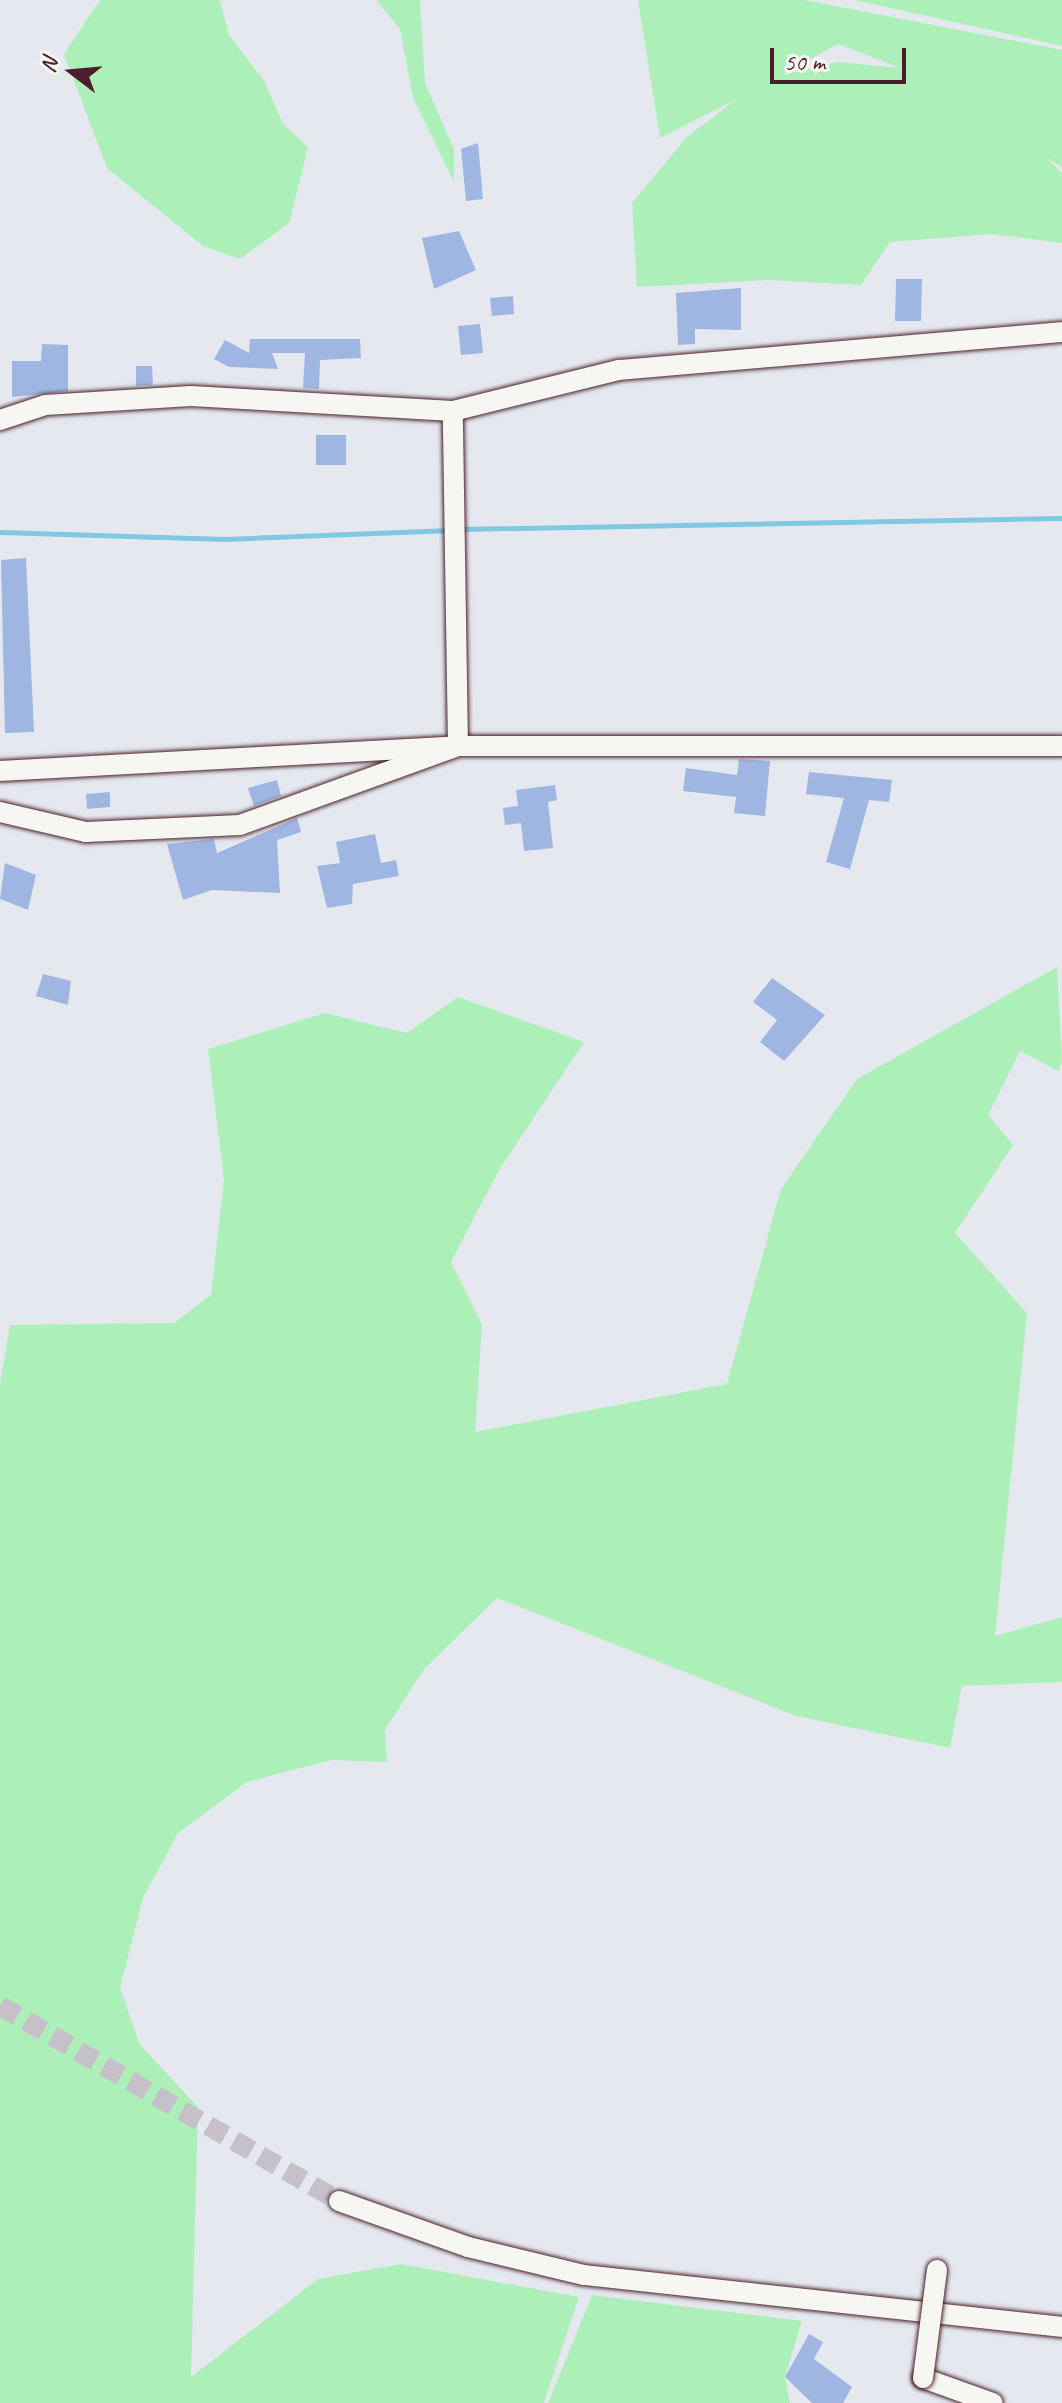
<!DOCTYPE html>
<html>
<head>
<meta charset="utf-8">
<style>
	body { margin:0 }
	#map { position:relative; width:1062px; height:2403px; overflow:hidden; background:#e5e9ef; font-family:Caveat,sans-serif }
	div>[style] { position:absolute }
	.green>* { inset:0; background:#adefb9 }
	.stream>* { height:5px; margin:-2.5px; padding:0 2.5px; transform-origin:2.5px; border-radius:2.5px; background:#81c9e2 }
	.building>* { inset:0; background:#9fb6e3 }
	.minor-tunnel>* { height:20px; margin-top:-10px; transform-origin:0; background:repeating-linear-gradient(90deg,#c6c1c8 0 20px,transparent 0 30px) }
	.roads { filter:drop-shadow(0 0 2px #4a1f2b) drop-shadow(0 0 2px #4a1f2b) }
	.minor>* { height:20px; margin:-10px; padding:0 10px; transform-origin:10px; border-radius:10px; background:#f6f6f2 }
	.bridges { filter:drop-shadow(0 0 2px #4a1f2b) drop-shadow(0 0 2px #4a1f2b) }
	.minor-bridge>* { height:20px; margin:-10px; padding:0 10px; transform-origin:10px; border-radius:10px; background:#f6f6f2 }
	span { translate:-50% -50%; white-space:nowrap; text-align:center; line-height:1.15; -webkit-text-stroke:8px #f6f6f2; paint-order:stroke }
	.north { position:absolute; left:32px; top:32px; width:80px; height:80px; -webkit-text-stroke:6px #f6f6f2; paint-order:stroke; rotate:286deg; font-size:22px; font-weight:700; line-height:32px; text-align:center; color:#4a1f2b }
	.north::after { content:''; display:block; margin:auto; width:28px; height:36px; background:#4a1f2b; clip-path:polygon(50% 0,100% 100%,50% 72%,0 100%) }
	.scale { position:absolute; left:770px; top:48px; width:136px; height:36px; box-sizing:border-box; border:4px solid #4a1f2b; border-top:0; padding-left:10px; font-size:24px; line-height:28px; white-space:nowrap; color:#4a1f2b; -webkit-text-stroke:6px #f6f6f2; paint-order:stroke }
</style>
</head>
<body>
<div id="map">
	<div class="green">
		<i style="clip-path:polygon(100px 0,220px 0,229px 35px,265px 82px,283px 124px,308px 147px,289px 223px,240px 259px,203px 246px,107px 168px,64px 54px)"></i>
		<i style="clip-path:polygon(376px 0,420px 0,425px 83px,454px 149px,454px 182px,413px 98px,400px 29px)"></i>
		<i style="clip-path:polygon(evenodd,638px 0,805px 0,1062px 50px,1062px 167px,1047px 158px,1062px 173px,1062px 243px,992px 234px,890px 242px,861px 285px,768px 280px,637px 287px,632px 203px,687px 137px,737px 99px,660px 138px,638px 0,838px 44px,898px 67px,899px 68px,838px 62px,782px 75px,838px 44px)"></i>
		<i style="clip-path:polygon(854px 0,1062px 0,1062px 46px)"></i>
		<i style="clip-path:polygon(1057px 967px,1062px 1061px,1058px 1071px,1020px 1051px,988px 1115px,1013px 1145px,955px 1233px,1027px 1313px,995px 1636px,1062px 1617px,1062px 1682px,962px 1686px,950px 1748px,796px 1716px,497px 1598px,424px 1669px,385px 1730px,387px 1762px,331px 1760px,247px 1782px,178px 1833px,143px 1898px,120px 1988px,140px 2045px,198px 2107px,191px 2377px,318px 2279px,401px 2264px,579px 2297px,544px 2403px,0 2403px,0 1385px,10px 1325px,174px 1323px,211px 1295px,224px 1180px,208px 1049px,325px 1013px,407px 1033px,458px 997px,584px 1042px,499px 1170px,451px 1262px,482px 1325px,475px 1432px,727px 1384px,781px 1189px,857px 1079px)"></i>
		<i style="clip-path:polygon(592px 2295px,802px 2321px,785px 2377px,790px 2403px,548px 2403px)"></i>
	</div>
	<div class="stream">
		<i style="left:460px;top:529px;width:602px;rotate:-1.05deg"></i>
		<i style="left:0;top:532px;width:225px;rotate:1.8deg"></i>
		<i style="left:225px;top:539px;width:226px;rotate:-2.3deg"></i>
	</div>
	<div class="building">
		<i style="clip-path:polygon(478px 143px,483px 199px,466px 201px,461px 149px)"></i>
		<i style="clip-path:polygon(459px 231px,476px 270px,434px 289px,422px 238px)"></i>
		<i style="clip-path:polygon(896px 279px,922px 279px,921px 321px,895px 321px)"></i>
		<i style="clip-path:polygon(741px 288px,741px 330px,695px 329px,695px 344px,678px 345px,676px 293px)"></i>
		<i style="clip-path:polygon(513px 296px,514px 314px,492px 316px,490px 298px)"></i>
		<i style="clip-path:polygon(480px 324px,483px 353px,461px 355px,458px 326px)"></i>
		<i style="clip-path:polygon(250px 339px,360px 339px,361px 358px,320px 360px,319px 389px,303px 388px,305px 353px,272px 353px,278px 369px,229px 367px,214px 359px,225px 340px,249px 353px)"></i>
		<i style="clip-path:polygon(42px 344px,68px 345px,68px 391px,12px 397px,12px 361px,41px 361px)"></i>
		<i style="clip-path:polygon(136px 366px,152px 366px,153px 385px,136px 386px)"></i>
		<i style="clip-path:polygon(316px 435px,346px 435px,346px 465px,316px 465px)"></i>
		<i style="clip-path:polygon(26px 558px,34px 732px,5px 733px,1px 560px)"></i>
		<i style="clip-path:polygon(739px 759px,770px 761px,765px 816px,734px 813px,736px 797px,683px 791px,686px 768px,737px 775px)"></i>
		<i style="clip-path:polygon(809px 772px,892px 780px,889px 802px,869px 800px,850px 869px,826px 862px,844px 798px,806px 794px)"></i>
		<i style="clip-path:polygon(277px 780px,281px 796px,254px 806px,248px 788px)"></i>
		<i style="clip-path:polygon(555px 785px,557px 800px,548px 802px,553px 848px,524px 851px,521px 823px,505px 825px,503px 808px,518px 806px,516px 790px)"></i>
		<i style="clip-path:polygon(110px 792px,110px 807px,87px 809px,86px 794px)"></i>
		<i style="clip-path:polygon(297px 818px,301px 832px,277px 840px,280px 893px,212px 890px,183px 900px,167px 844px,214px 839px,217px 853px)"></i>
		<i style="clip-path:polygon(375px 834px,381px 863px,396px 860px,399px 876px,353px 884px,352px 904px,327px 908px,317px 866px,340px 863px,336px 842px)"></i>
		<i style="clip-path:polygon(5px 863px,36px 875px,28px 910px,0 899px)"></i>
		<i style="clip-path:polygon(43px 974px,71px 981px,68px 1005px,36px 996px)"></i>
		<i style="clip-path:polygon(772px 978px,825px 1015px,784px 1061px,760px 1042px,777px 1020px,753px 1002px)"></i>
		<i style="clip-path:polygon(809px 2334px,823px 2342px,814px 2359px,852px 2387px,843px 2403px,812px 2403px,785px 2377px)"></i>
	</div>
	<div class="minor-tunnel">
		<i style="left:0;top:2006px;width:391px;rotate:29.9deg"></i>
	</div>
	<div class="roads">
		<div class="minor">
			<i style="left:0;top:420px;width:47px;rotate:-18.4deg"></i>
			<i style="left:45px;top:405px;width:146px;rotate:-3.5deg"></i>
			<i style="left:191px;top:396px;width:262px;rotate:3.3deg"></i>
			<i style="left:453px;top:411px;width:171px;rotate:-13.9deg"></i>
			<i style="left:619px;top:370px;width:445px;rotate:-4.9deg"></i>
			<i style="left:0;top:771px;width:459px;rotate:-3.1deg"></i>
			<i style="left:458px;top:746px;width:604px"></i>
			<i style="left:0;top:812px;width:88px;rotate:13.1deg"></i>
			<i style="left:86px;top:832px;width:154px;rotate:-2.6deg"></i>
			<i style="left:240px;top:825px;width:232px;rotate:-19.9deg"></i>
			<i style="left:458px;top:746px;width:335px;rotate:-90.9deg"></i>
			<i style="left:339px;top:2201px;width:137px;rotate:19.6deg"></i>
			<i style="left:468px;top:2247px;width:119px;rotate:13.6deg"></i>
			<i style="left:584px;top:2275px;width:481px;rotate:6.2deg"></i>
			<i style="left:923px;top:2378px;width:74px;rotate:19.7deg"></i>
		</div>
	</div>
	<div class="bridges">
		<div class="minor-bridge">
			<i style="left:923px;top:2378px;width:109px;rotate:-82.6deg"></i>
		</div>
	</div>
	<div class="north">N</div>
	<div class="scale">50 m</div>
</div>
</body>
</html>
